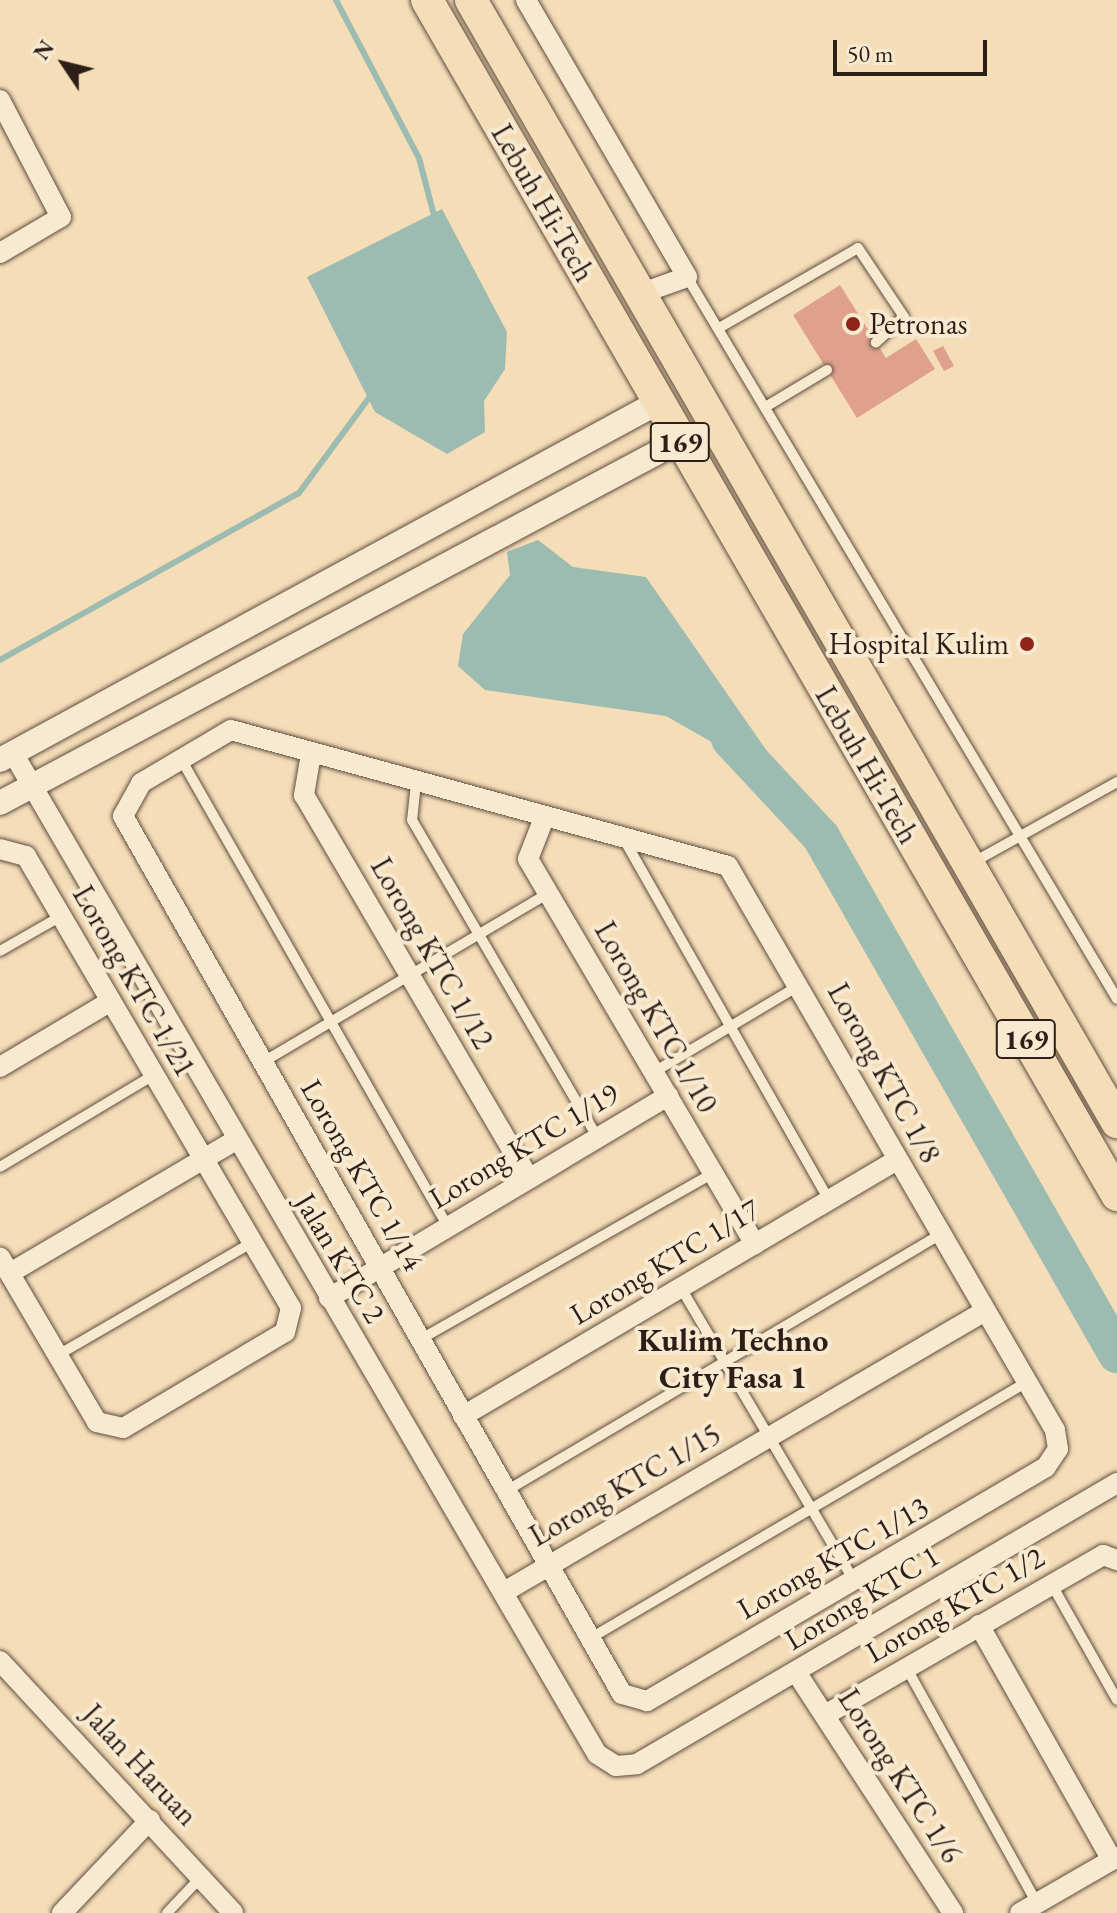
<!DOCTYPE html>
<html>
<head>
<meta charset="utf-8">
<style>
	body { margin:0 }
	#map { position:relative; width:1117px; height:1913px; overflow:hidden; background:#f5ddb8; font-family:"EB Garamond",serif }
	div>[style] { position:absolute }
	.water>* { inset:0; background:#9cbbb1 }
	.stream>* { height:6px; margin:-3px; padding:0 3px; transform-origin:3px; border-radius:3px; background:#9cbbb1 }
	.river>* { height:38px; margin:-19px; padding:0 19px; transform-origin:19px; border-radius:19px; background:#9cbbb1 }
	.building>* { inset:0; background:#dfa08d }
	.roads { filter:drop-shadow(0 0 2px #5f4e40) drop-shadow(0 0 2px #5f4e40) }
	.service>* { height:10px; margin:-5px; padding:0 5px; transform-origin:5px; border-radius:5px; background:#f8e9d1 }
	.minor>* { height:20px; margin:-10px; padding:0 10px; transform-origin:10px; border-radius:10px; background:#f8e9d1 }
	.tertiary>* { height:24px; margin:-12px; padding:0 12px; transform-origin:12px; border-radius:12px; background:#f8e9d1 }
	.primary>* { height:32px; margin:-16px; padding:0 16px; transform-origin:16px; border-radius:16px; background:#f5ddb8 }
	.dots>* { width:22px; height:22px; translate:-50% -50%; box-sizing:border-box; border:4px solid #f8e9d1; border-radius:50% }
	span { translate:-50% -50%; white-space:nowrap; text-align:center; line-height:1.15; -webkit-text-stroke:8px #f8e9d1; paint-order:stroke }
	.shield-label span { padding:2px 6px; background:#f8e9d1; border:2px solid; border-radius:6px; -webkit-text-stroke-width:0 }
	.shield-label { font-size:28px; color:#2d1f18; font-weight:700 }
	.street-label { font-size:30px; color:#2d1f18 }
	.poi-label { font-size:30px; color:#2d1f18 }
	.left { translate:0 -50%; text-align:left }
	.right { translate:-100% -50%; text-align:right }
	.neighbourhood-label { font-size:32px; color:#2d1f18; font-weight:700 }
	.north { position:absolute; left:24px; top:24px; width:80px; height:80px; -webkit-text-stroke:6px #f8e9d1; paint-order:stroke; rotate:305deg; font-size:22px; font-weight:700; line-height:32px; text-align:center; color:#2d1f18 }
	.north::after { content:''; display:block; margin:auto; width:28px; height:36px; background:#2d1f18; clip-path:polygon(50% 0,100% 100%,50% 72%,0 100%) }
	.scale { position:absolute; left:833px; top:40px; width:154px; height:36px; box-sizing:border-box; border:4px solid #2d1f18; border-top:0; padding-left:10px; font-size:24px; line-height:28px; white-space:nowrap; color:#2d1f18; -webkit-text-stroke:6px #f8e9d1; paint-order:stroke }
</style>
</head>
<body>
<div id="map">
	<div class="water">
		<i style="clip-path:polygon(442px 209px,507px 332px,505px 369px,484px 401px,485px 432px,447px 454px,375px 412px,307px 277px)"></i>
		<i style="clip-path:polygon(538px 540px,573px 567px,646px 577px,778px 767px,756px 782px,724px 749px,666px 716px,485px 690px,458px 666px,463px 634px,510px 575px,507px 552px)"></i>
	</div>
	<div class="stream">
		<i style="left:336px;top:0;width:178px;rotate:62.3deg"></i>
		<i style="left:419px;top:158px;width:63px;rotate:75.3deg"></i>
		<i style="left:0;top:660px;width:342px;rotate:-29.2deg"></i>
		<i style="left:299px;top:493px;width:122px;rotate:-53.7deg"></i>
	</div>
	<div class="river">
		<i style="left:730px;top:739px;width:134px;rotate:47.1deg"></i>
		<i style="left:821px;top:837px;width:596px;rotate:60.21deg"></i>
	</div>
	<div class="building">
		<i style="clip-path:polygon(840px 285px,886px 358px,916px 339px,935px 369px,857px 418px,793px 315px)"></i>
		<i style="clip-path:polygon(943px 346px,954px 366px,944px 371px,933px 351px)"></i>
	</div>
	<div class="roads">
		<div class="service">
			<i style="left:687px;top:277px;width:840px;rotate:59.22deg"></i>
			<i style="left:719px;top:328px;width:160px;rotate:-29.9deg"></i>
			<i style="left:858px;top:248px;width:83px;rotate:56.3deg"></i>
			<i style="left:904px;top:317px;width:38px;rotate:138deg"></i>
			<i style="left:767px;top:406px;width:70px;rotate:-31deg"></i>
			<i style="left:181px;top:759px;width:539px;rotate:60.29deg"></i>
			<i style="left:416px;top:783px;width:37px;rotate:96deg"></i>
			<i style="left:412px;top:820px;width:368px;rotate:59.7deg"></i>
			<i style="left:625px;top:841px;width:413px;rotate:60.4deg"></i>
			<i style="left:972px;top:863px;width:166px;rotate:-29.2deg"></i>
			<i style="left:0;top:951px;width:70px;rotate:-29.8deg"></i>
			<i style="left:263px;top:1062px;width:332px;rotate:-30.6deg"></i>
			<i style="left:654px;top:1072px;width:170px;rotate:-30.8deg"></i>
			<i style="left:0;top:1167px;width:179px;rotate:-30.9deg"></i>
			<i style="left:681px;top:1288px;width:339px;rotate:59.4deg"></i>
			<i style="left:421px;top:1339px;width:336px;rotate:-29.6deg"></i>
			<i style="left:58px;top:1355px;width:225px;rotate:-30.1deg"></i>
			<i style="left:506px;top:1491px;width:505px;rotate:-30.57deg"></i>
			<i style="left:1052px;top:1585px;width:132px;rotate:60.5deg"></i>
			<i style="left:589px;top:1639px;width:508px;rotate:-30.4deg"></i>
			<i style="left:906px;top:1667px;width:270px;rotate:61deg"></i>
			<i style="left:167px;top:1913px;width:50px;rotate:-46.6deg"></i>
		</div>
		<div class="minor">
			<i style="left:526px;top:0;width:320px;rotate:59.8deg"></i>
			<i style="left:687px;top:277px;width:48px;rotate:160.4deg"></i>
			<i style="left:0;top:100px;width:132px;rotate:62.5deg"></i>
			<i style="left:61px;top:217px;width:71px;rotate:149.5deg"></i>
			<i style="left:231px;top:730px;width:515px;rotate:15.3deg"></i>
			<i style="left:728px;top:866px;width:652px;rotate:59.9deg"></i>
			<i style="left:1055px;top:1430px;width:19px;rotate:81deg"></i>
			<i style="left:1058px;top:1449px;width:22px;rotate:124deg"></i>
			<i style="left:1046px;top:1467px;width:463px;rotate:149.6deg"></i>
			<i style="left:647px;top:1701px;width:26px;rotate:-164deg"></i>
			<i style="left:622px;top:1694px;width:1010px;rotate:-119.61deg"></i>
			<i style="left:123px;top:816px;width:38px;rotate:-61deg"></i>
			<i style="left:141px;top:783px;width:104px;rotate:-30.5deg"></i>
			<i style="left:13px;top:753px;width:1159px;rotate:59.74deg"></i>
			<i style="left:597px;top:1754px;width:22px;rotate:32deg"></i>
			<i style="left:616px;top:1766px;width:21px;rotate:-5deg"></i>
			<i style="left:637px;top:1764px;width:556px;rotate:-30.35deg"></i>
			<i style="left:311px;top:754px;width:42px;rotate:99.7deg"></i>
			<i style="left:304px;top:795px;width:444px;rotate:59.6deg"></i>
			<i style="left:544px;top:818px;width:44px;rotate:111.3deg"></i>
			<i style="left:528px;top:859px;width:447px;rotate:59.5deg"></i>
			<i style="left:0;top:849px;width:27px;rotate:15deg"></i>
			<i style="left:26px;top:856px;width:524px;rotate:59.62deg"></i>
			<i style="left:291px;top:1308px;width:25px;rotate:104deg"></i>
			<i style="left:285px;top:1332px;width:188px;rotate:149.3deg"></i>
			<i style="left:123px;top:1428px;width:27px;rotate:-167deg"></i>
			<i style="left:97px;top:1422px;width:191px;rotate:-120.5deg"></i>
			<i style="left:0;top:1067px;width:129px;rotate:-30.7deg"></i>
			<i style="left:10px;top:1273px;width:262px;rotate:-30.5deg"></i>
			<i style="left:329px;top:1298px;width:395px;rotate:-30.8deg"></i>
			<i style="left:463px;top:1416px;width:504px;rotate:-30.53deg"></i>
			<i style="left:504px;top:1592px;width:557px;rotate:-30.29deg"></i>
			<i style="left:979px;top:1625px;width:270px;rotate:60.5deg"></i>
			<i style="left:0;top:1661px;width:343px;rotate:47.2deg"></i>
			<i style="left:796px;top:1672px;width:288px;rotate:56.9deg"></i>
			<i style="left:825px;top:1715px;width:321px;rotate:-29.9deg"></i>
			<i style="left:1103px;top:1555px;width:15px;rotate:20deg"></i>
			<i style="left:62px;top:1913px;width:128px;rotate:-46.6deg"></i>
			<i style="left:1020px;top:1913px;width:112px;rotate:-30deg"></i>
		</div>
		<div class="tertiary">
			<i style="left:0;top:760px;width:748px;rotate:-28.52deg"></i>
			<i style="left:0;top:803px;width:769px;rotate:-28.06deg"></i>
		</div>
		<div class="primary">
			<i style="left:427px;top:0;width:1380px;rotate:60deg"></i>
			<i style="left:471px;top:0;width:1295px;rotate:60.07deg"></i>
		</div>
	</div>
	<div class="dots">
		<i style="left:853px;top:324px;background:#8f2418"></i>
		<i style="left:1027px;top:644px;background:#8f2418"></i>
	</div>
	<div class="shield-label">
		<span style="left:680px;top:442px">169</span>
		<span style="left:1026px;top:1039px">169</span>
	</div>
	<div class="street-label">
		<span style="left:543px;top:203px;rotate:60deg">Lebuh Hi-Tech</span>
		<span style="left:867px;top:765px;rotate:60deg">Lebuh Hi-Tech</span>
		<span style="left:432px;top:953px;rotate:60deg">Lorong KTC 1/12</span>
		<span style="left:134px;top:981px;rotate:60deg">Lorong KTC 1/21</span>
		<span style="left:656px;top:1017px;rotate:60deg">Lorong KTC 1/10</span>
		<span style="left:884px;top:1073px;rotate:61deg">Lorong KTC 1/8</span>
		<span style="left:524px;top:1146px;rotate:-31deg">Lorong KTC 1/19</span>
		<span style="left:362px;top:1175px;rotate:60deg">Lorong KTC 1/14</span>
		<span style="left:340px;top:1258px;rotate:59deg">Jalan KTC 2</span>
		<span style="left:665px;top:1262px;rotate:-31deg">Lorong KTC 1/17</span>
		<span style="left:625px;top:1485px;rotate:-30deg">Lorong KTC 1/15</span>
		<span style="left:833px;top:1558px;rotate:-30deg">Lorong KTC 1/13</span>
		<span style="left:862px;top:1598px;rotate:-31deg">Lorong KTC 1</span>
		<span style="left:955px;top:1605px;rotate:-30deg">Lorong KTC 1/2</span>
		<span style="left:140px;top:1765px;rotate:47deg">Jalan Haruan</span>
		<span style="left:900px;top:1776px;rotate:57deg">Lorong KTC 1/6</span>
	</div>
	<div class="poi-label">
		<span class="left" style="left:869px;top:324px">Petronas</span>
		<span class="right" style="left:1009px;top:644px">Hospital Kulim</span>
	</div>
	<div class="neighbourhood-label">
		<span style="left:733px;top:1359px">Kulim Techno<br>City Fasa 1</span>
	</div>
	<div class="north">N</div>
	<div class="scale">50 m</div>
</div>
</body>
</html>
